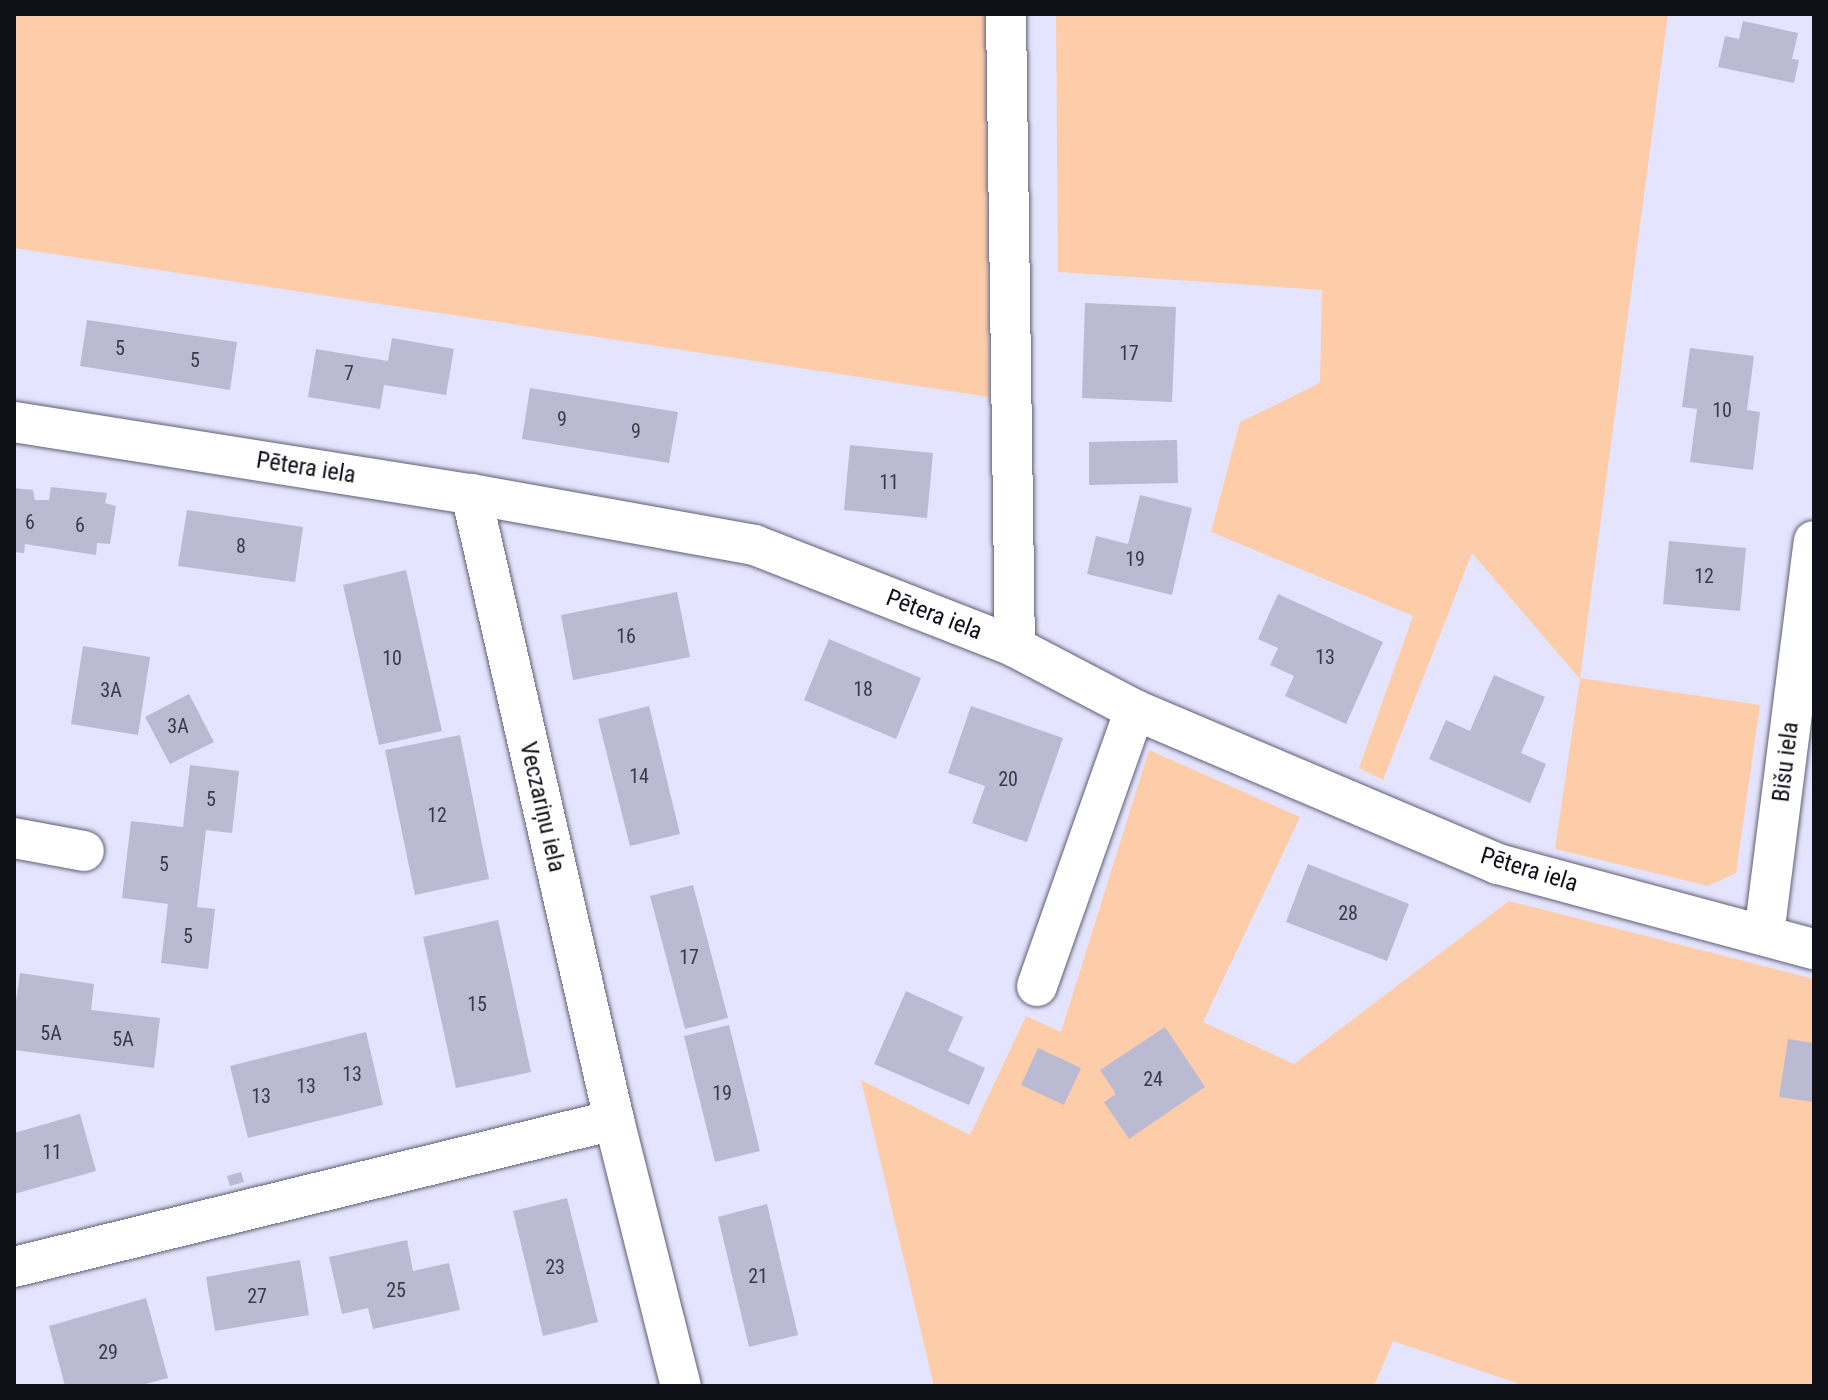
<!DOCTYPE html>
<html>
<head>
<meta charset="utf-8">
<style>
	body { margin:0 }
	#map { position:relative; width:1828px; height:1400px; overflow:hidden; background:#e4e4fe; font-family:"Roboto Condensed",sans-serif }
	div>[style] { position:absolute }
	.green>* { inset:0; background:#fdcdaa }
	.building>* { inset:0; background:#babad3 }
	.roads { filter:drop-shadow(0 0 2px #5e5e74) drop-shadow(0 0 2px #5e5e74) }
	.minor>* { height:40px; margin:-20px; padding:0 20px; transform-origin:20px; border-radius:20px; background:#fff }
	span { translate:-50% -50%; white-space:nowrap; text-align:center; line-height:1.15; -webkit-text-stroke:6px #fff; paint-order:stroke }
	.number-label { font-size:20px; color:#3a3a47 }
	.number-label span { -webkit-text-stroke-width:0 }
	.street-label { font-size:24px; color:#101018 }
	.frame { position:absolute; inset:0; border:16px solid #101018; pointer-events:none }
</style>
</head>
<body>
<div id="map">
	<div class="green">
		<i style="clip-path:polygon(14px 14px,985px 14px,989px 397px,14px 248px)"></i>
		<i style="clip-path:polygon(1056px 14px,1668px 14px,1580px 678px,1760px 705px,1736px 873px,1708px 886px,1555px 849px,1580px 679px,1472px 553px,1383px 780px,1359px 768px,1413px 616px,1211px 532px,1240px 422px,1320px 383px,1322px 290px,1058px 272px)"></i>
		<i style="clip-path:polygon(1149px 750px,1300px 817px,1203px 1022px,1294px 1064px,1509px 901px,1814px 979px,1814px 1386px,1525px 1386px,1393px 1341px,1374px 1386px,934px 1386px,861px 1080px,970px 1135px,1026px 1016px,1061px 1032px)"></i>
	</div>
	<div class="building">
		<i style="clip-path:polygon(1743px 21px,1798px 33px,1792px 59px,1799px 60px,1794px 83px,1718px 67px,1725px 36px,1739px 39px)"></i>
		<i style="clip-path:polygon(1085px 303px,1176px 307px,1172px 402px,1082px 398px)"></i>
		<i style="clip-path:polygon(87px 320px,237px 342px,230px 390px,80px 366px)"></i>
		<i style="clip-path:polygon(392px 338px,454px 349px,446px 395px,384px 385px,380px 409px,308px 397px,316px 349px,388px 361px)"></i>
		<i style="clip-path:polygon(1690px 348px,1754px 356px,1747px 410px,1760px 412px,1753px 470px,1690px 462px,1697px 409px,1682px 407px)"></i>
		<i style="clip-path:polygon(530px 388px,678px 412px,669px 463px,522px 439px)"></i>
		<i style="clip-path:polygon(1177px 440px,1178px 483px,1089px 485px,1089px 442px)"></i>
		<i style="clip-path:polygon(850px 445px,933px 453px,927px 518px,844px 510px)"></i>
		<i style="clip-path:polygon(51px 487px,107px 493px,105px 503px,116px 506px,110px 544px,97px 543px,96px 555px,25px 544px,24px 553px,14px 552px,14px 488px,33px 490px,35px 500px,49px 500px)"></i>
		<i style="clip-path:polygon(1140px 495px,1192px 508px,1172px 595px,1087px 574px,1096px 536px,1128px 544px)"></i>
		<i style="clip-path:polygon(187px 510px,303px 527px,295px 582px,178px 566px)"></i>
		<i style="clip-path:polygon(1669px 541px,1746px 548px,1740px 611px,1663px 604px)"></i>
		<i style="clip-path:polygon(406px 570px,442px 731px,379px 745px,343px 585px)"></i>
		<i style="clip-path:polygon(677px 592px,690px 657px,573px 680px,561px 615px)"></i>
		<i style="clip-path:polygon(1278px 594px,1383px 642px,1346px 724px,1285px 696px,1294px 676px,1270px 665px,1278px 648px,1258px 639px)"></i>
		<i style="clip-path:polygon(829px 639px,921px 678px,896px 739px,804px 700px)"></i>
		<i style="clip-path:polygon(83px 646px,150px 657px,138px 735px,71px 724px)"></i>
		<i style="clip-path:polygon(1494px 675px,1545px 697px,1521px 753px,1546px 764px,1530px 803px,1429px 759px,1446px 720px,1470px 731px)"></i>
		<i style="clip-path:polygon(189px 694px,214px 742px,170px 764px,145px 717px)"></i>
		<i style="clip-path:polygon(649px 706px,680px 834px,630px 846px,598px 719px)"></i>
		<i style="clip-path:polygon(971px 706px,1063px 738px,1027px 842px,972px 823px,985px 786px,948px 773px)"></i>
		<i style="clip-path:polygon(460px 735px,489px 879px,415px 895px,385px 750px)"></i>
		<i style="clip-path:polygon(190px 765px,239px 771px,232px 833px,206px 830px,197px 907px,215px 909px,208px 969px,161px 963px,168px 904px,122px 898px,131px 821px,183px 827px)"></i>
		<i style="clip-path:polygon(1308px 864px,1409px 904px,1387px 961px,1286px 922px)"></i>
		<i style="clip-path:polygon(693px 885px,728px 1018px,685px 1029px,650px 896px)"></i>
		<i style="clip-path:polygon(498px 920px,531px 1072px,456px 1088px,423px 937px)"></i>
		<i style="clip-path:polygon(20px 973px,94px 984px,91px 1010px,160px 1018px,154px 1068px,14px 1050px,14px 1015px)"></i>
		<i style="clip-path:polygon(906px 991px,963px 1017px,948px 1051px,985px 1068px,969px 1105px,874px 1064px)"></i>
		<i style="clip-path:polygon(729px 1025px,760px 1151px,715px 1162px,684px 1036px)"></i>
		<i style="clip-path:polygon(1165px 1027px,1205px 1087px,1129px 1139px,1104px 1102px,1116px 1094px,1100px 1070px)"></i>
		<i style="clip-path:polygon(366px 1032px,383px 1105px,248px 1138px,230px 1066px)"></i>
		<i style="clip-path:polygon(1788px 1039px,1814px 1043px,1814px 1102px,1779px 1097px)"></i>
		<i style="clip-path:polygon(1038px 1048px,1081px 1068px,1064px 1105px,1021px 1085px)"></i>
		<i style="clip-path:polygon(80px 1114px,96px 1171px,14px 1194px,14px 1133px)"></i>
		<i style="clip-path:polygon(241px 1172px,244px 1182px,230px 1186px,227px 1176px)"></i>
		<i style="clip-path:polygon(567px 1198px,598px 1322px,543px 1336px,513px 1211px)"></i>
		<i style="clip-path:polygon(767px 1204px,798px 1335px,749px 1347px,718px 1217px)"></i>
		<i style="clip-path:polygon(407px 1240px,413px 1271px,449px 1263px,460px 1310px,373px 1329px,368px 1308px,342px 1314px,329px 1257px)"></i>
		<i style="clip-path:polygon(300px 1260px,309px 1315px,215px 1331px,206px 1277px)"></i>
		<i style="clip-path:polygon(146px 1298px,168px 1378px,138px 1386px,65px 1386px,49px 1326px)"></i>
	</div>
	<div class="roads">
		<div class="minor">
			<i style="left:1006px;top:14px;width:633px;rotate:89.19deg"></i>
			<i style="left:14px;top:422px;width:463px;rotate:9deg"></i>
			<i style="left:471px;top:494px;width:288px;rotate:10.2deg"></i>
			<i style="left:754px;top:545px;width:280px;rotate:21.3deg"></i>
			<i style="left:1015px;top:647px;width:136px;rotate:27.7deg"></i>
			<i style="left:1135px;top:710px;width:394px;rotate:23deg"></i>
			<i style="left:1498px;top:864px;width:327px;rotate:15.1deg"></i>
			<i style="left:471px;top:494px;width:642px;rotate:77.13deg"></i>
			<i style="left:614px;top:1120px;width:274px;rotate:75.9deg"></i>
			<i style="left:14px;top:838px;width:71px;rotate:10.5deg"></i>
			<i style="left:1764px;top:935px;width:397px;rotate:-82.8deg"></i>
			<i style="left:1037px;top:986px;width:293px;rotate:-70.5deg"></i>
			<i style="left:14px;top:1267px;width:618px;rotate:-13.77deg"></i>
		</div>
	</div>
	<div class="number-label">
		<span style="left:120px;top:348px">5</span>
		<span style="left:1129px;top:353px">17</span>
		<span style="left:195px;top:360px">5</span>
		<span style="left:349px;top:373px">7</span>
		<span style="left:1722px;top:410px">10</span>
		<span style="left:562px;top:419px">9</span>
		<span style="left:636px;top:431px">9</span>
		<span style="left:889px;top:482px">11</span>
		<span style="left:30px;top:522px">6</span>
		<span style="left:80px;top:525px">6</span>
		<span style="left:241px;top:546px">8</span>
		<span style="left:1135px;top:559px">19</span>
		<span style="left:1704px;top:576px">12</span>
		<span style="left:626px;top:636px">16</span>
		<span style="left:1325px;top:657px">13</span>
		<span style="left:392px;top:658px">10</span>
		<span style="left:863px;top:689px">18</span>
		<span style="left:111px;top:690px">3A</span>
		<span style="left:178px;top:726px">3A</span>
		<span style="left:639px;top:776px">14</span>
		<span style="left:1008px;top:779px">20</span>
		<span style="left:211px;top:799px">5</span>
		<span style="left:437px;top:815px">12</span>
		<span style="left:164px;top:864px">5</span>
		<span style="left:1348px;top:913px">28</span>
		<span style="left:188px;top:936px">5</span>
		<span style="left:689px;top:957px">17</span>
		<span style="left:477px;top:1004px">15</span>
		<span style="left:51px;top:1033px">5A</span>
		<span style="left:123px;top:1039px">5A</span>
		<span style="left:352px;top:1074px">13</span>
		<span style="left:1153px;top:1079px">24</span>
		<span style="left:306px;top:1086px">13</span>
		<span style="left:722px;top:1093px">19</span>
		<span style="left:261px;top:1096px">13</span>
		<span style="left:52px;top:1152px">11</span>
		<span style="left:555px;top:1267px">23</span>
		<span style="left:758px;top:1276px">21</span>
		<span style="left:396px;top:1290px">25</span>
		<span style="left:257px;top:1296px">27</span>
		<span style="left:108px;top:1352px">29</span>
	</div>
	<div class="street-label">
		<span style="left:306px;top:468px;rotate:9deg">Pētera iela</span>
		<span style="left:934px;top:615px;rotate:21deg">Pētera iela</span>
		<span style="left:1786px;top:762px;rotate:-83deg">Bišu iela</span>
		<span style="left:542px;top:807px;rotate:77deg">Veczariņu iela</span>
		<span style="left:1529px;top:870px;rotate:17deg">Pētera iela</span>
	</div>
	<div class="frame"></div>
</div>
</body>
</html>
